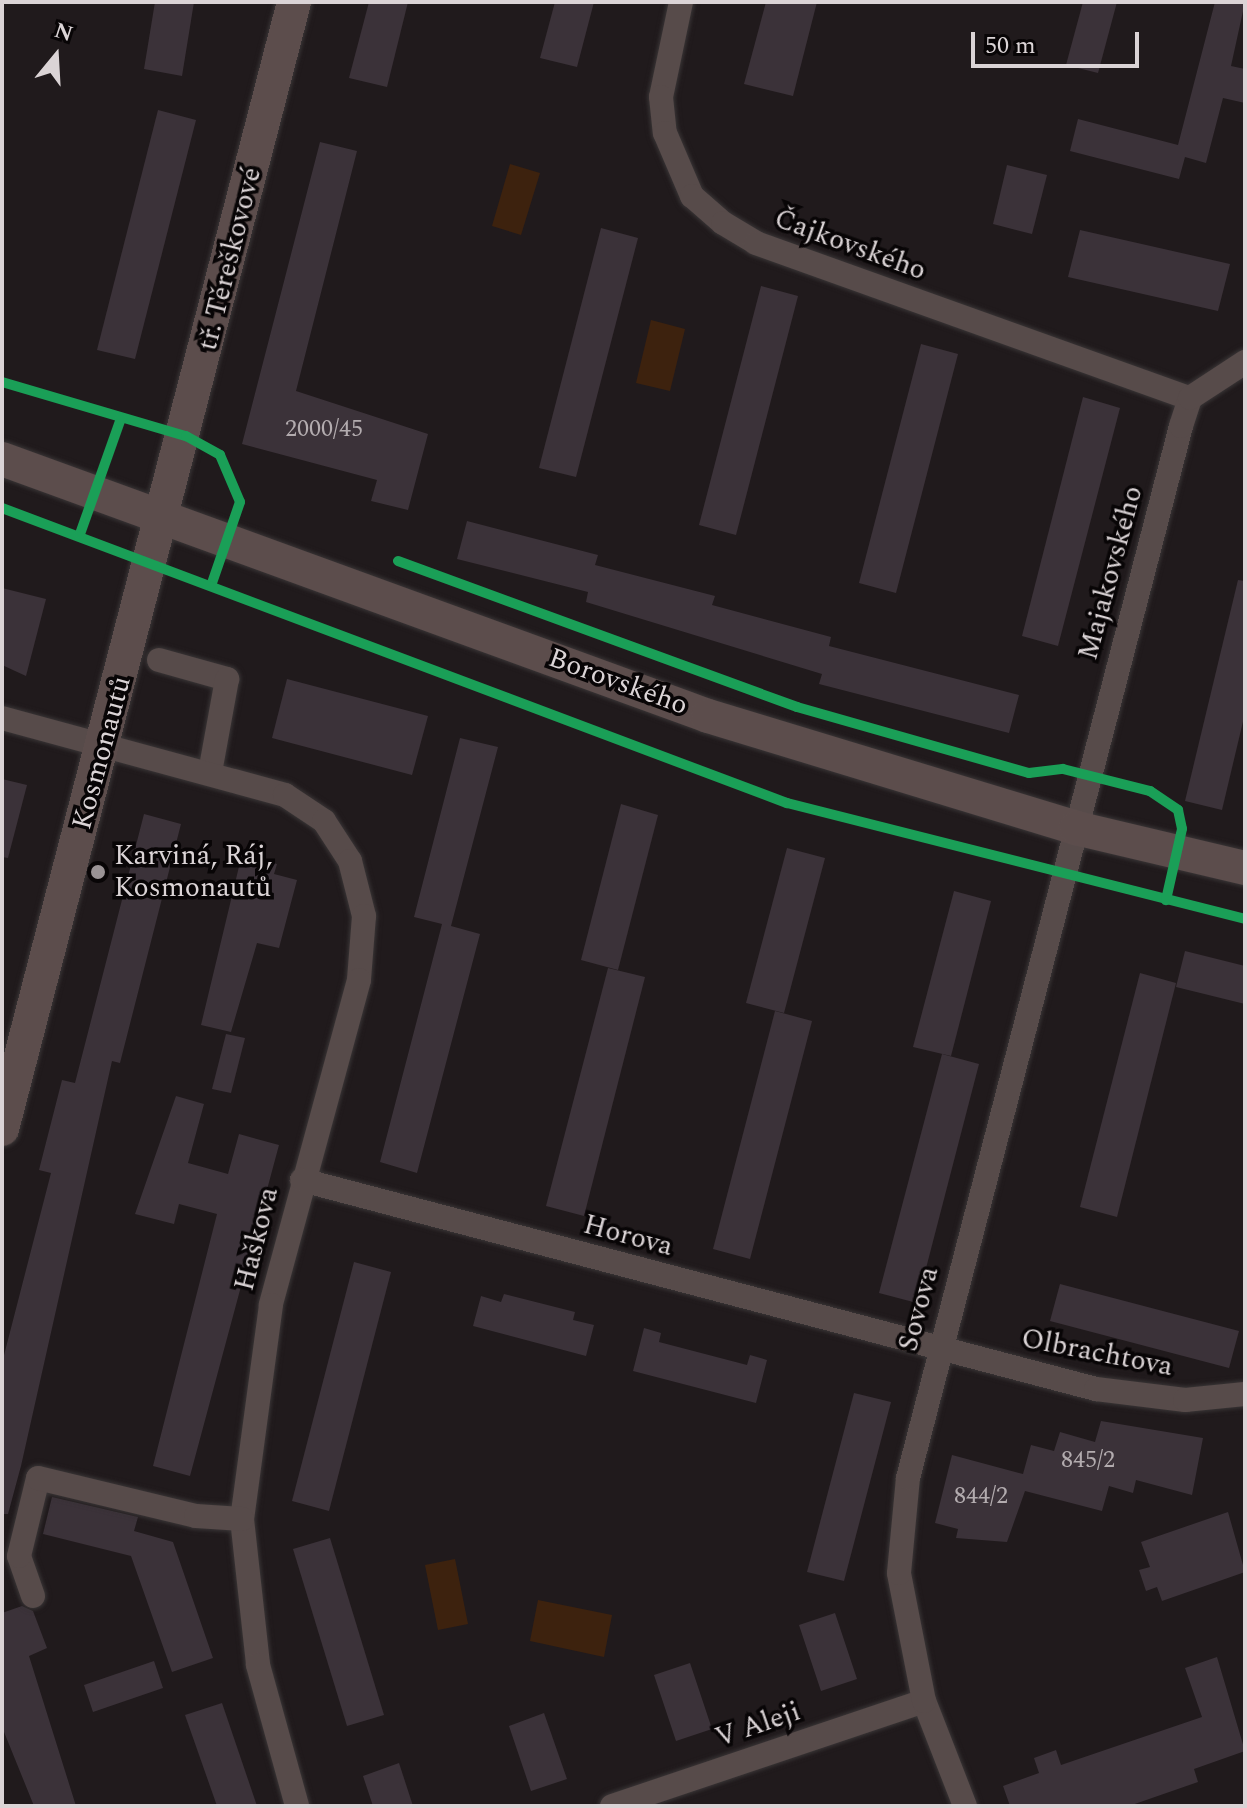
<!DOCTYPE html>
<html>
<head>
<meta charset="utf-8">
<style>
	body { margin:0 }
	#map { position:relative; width:1247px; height:1808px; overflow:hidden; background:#201a1c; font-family:Spectral,serif }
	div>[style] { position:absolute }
	.green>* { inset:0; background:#3d220e }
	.building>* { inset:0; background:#3b3239 }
	.roads { filter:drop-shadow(0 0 2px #393536) drop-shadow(0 0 2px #393536) }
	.street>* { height:24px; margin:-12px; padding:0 12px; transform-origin:12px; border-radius:12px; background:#574b4a }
	.secondary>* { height:34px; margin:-17px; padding:0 17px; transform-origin:17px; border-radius:17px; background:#5c4d4c }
	.cycleway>* { height:10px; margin:-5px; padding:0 5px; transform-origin:5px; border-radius:5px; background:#1a9f57 }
	.dots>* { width:22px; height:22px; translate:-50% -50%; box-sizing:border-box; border:4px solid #080506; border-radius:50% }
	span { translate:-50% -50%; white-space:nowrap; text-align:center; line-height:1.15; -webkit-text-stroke:7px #080506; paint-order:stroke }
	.number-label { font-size:24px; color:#b3acaf }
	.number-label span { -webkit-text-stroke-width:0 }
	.street-label { font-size:28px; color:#dbd4d6 }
	.poi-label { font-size:28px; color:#dbd4d6 }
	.left { translate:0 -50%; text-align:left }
	.frame { position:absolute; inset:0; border:4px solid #dbd4d6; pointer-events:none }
	.north { position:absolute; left:16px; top:16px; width:80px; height:80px; -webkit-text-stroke:6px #080506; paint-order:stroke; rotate:18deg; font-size:22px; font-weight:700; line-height:32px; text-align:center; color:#dbd4d6 }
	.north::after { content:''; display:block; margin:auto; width:28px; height:36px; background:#dbd4d6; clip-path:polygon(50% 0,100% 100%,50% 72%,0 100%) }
	.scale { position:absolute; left:971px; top:32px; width:168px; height:36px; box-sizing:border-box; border:4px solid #dbd4d6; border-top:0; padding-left:10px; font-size:24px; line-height:28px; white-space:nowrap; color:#dbd4d6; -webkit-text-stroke:6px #080506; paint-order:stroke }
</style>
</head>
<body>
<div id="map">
	<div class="green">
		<i style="clip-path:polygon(510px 164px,540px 173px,521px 235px,492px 226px)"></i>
		<i style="clip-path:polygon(651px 320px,685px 329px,670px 391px,636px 383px)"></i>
		<i style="clip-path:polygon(455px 1559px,468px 1624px,438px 1630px,425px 1565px)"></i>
		<i style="clip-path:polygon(538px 1600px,612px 1615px,604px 1657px,530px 1641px)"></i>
	</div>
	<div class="building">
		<i style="clip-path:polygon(155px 2px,194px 2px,182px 76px,144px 69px)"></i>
		<i style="clip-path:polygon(369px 2px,408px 2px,387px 87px,349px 78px)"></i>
		<i style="clip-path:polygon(555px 2px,594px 2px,577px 67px,540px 58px)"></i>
		<i style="clip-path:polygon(766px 2px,817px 2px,793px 96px,744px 84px)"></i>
		<i style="clip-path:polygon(1083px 2px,1117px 2px,1098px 73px,1066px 65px)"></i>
		<i style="clip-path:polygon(1215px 2px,1245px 2px,1231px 66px,1245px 69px,1245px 103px,1223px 98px,1206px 163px,1185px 157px,1179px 179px,1070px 151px,1078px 119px,1178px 145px)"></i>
		<i style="clip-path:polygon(158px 110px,196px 120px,135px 359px,97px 350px)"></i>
		<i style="clip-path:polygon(320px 142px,357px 151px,296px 391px,428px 434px,408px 510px,371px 501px,377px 480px,242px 444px)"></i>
		<i style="clip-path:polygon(1007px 165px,1047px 175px,1032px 234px,993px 224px)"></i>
		<i style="clip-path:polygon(601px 228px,638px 238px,576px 477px,539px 468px)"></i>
		<i style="clip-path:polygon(1080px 230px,1230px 264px,1218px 311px,1068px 277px)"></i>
		<i style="clip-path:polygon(761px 286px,798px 296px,736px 535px,699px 525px)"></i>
		<i style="clip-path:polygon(921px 344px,958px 354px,896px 593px,859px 583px)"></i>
		<i style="clip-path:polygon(1083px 397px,1120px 408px,1058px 646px,1022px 636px)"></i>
		<i style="clip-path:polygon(467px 521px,598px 555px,595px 565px,715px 596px,712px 605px,831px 637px,829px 646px,1019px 695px,1009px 733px,819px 684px,822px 674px,586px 602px,588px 592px,457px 559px)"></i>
		<i style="clip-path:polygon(1238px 580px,1245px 581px,1245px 713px,1222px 810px,1185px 801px)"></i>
		<i style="clip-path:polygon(2px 588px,46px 599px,26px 676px,2px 665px)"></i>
		<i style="clip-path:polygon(287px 679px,428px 716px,412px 775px,272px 738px)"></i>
		<i style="clip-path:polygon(460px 738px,498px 747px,451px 926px,480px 934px,417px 1173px,380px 1162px,442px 924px,414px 917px)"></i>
		<i style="clip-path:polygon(2px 779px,27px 785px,8px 858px,2px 857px)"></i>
		<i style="clip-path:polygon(621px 804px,658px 815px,618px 970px,581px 960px)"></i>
		<i style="clip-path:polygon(144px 814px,181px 824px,120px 1063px,112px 1061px,21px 1466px,8px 1514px,2px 1514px,2px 1363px,51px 1173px,39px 1170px,62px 1080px,75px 1083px)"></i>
		<i style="clip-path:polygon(787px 848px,825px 858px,784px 1013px,746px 1003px)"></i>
		<i style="clip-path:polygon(242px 854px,277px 864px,274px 874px,297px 880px,279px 948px,257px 943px,231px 1032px,201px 1025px)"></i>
		<i style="clip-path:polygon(954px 891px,991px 901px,951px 1056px,913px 1047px)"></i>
		<i style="clip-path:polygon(1185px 951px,1245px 966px,1245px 1004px,1176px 987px)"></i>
		<i style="clip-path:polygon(608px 968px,645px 977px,584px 1216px,546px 1206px)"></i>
		<i style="clip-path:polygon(1140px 973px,1176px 983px,1117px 1217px,1080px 1207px)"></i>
		<i style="clip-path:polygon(775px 1011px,812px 1021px,750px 1259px,713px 1249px)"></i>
		<i style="clip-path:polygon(226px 1034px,245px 1038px,231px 1093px,212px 1089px)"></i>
		<i style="clip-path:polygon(942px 1054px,979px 1064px,917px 1303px,879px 1293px)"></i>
		<i style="clip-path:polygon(176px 1096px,204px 1104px,188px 1163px,228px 1174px,239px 1134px,279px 1145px,190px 1476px,153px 1466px,217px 1214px,179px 1204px,174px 1224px,135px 1214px)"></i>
		<i style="clip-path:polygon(354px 1262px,391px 1272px,329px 1511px,292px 1501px)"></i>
		<i style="clip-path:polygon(1060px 1284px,1239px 1331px,1229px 1368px,1050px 1321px)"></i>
		<i style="clip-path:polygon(504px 1294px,575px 1312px,573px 1320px,594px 1325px,586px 1356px,473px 1326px,481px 1296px,501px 1302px)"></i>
		<i style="clip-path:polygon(644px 1328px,661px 1333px,659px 1342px,747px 1365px,750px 1355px,767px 1360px,756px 1403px,633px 1371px)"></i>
		<i style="clip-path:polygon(854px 1393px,891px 1402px,844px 1581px,807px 1572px)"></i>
		<i style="clip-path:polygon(1101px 1421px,1203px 1438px,1192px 1495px,1136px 1480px,1133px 1493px,1109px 1486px,1102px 1511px,1025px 1491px,1007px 1542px,956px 1538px,958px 1529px,935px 1523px,952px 1455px,1023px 1474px,1031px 1445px,1054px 1451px,1060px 1432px,1095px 1442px)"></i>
		<i style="clip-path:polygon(52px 1497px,138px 1517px,134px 1531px,173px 1542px,213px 1658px,172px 1672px,131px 1556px,43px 1534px)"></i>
		<i style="clip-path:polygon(1228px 1512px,1245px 1572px,1162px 1601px,1157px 1587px,1146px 1591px,1139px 1570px,1150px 1567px,1141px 1542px)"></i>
		<i style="clip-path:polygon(330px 1538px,384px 1715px,347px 1726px,293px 1549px)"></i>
		<i style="clip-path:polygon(22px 1606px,33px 1611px,47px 1648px,29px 1656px,76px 1806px,34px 1806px,2px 1727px,2px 1613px)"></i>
		<i style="clip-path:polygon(835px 1613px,857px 1679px,821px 1691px,799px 1625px)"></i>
		<i style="clip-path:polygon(1217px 1657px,1245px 1751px,1194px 1769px,1198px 1782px,1129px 1806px,1010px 1806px,1003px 1786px,1039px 1773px,1034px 1758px,1056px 1750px,1061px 1765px,1202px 1717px,1185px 1668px)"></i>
		<i style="clip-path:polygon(154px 1661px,163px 1688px,93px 1712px,84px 1685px)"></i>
		<i style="clip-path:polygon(690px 1663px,712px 1729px,676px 1741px,654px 1675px)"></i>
		<i style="clip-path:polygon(222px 1703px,257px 1806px,217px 1806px,185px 1715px)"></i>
		<i style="clip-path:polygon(544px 1713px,567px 1779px,531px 1791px,509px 1726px)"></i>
		<i style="clip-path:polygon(399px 1763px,413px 1806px,373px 1806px,363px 1776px)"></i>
	</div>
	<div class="roads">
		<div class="street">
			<i style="left:681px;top:2px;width:97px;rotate:101.9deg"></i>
			<i style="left:661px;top:97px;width:36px;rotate:84deg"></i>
			<i style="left:665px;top:133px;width:69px;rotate:66.8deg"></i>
			<i style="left:692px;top:196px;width:41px;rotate:41.1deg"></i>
			<i style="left:723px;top:223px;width:39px;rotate:31deg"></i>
			<i style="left:756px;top:243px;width:461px;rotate:19.7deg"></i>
			<i style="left:159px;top:660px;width:71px;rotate:15.6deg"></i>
			<i style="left:227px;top:679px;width:96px;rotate:100.3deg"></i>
			<i style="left:2px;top:718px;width:293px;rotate:15.2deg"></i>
			<i style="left:285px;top:795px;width:47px;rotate:33.7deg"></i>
			<i style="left:324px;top:821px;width:48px;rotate:57deg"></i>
			<i style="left:350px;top:861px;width:57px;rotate:75.7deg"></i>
			<i style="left:364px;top:916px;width:64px;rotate:94.5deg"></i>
			<i style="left:359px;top:980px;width:337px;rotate:105.2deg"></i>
			<i style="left:271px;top:1305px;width:216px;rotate:97.7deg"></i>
			<i style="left:242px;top:1519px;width:147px;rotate:83.7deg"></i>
			<i style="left:258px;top:1665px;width:146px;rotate:74.5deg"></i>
			<i style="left:302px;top:1180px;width:821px;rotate:14.75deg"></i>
			<i style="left:1096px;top:1389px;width:90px;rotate:7deg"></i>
			<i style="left:1185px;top:1400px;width:60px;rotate:-5.7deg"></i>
			<i style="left:33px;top:1596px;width:42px;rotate:-109.3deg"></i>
			<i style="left:19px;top:1556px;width:80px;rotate:-76.3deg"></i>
			<i style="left:38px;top:1478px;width:163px;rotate:13.5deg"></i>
			<i style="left:196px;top:1516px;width:46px;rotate:3.7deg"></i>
			<i style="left:612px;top:1806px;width:329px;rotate:-18.6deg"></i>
			<i style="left:965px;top:1806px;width:113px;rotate:-111.3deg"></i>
			<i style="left:924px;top:1701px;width:130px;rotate:-101.1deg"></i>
			<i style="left:899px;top:1573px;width:95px;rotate:-84.6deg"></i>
			<i style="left:908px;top:1478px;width:1087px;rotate:-75.45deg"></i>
			<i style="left:1181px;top:426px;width:29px;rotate:-72deg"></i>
			<i style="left:1190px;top:398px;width:66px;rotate:-33.2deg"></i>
		</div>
		<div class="secondary">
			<i style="left:2px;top:459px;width:751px;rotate:20deg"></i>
			<i style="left:708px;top:716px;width:385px;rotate:16.9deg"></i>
			<i style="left:1076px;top:828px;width:174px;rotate:13.3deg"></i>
			<i style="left:2px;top:1129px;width:1164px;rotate:-75.47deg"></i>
		</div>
	</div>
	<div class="cycleway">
		<i style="left:2px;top:382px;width:192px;rotate:16.4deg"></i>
		<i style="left:186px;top:436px;width:39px;rotate:29deg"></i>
		<i style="left:220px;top:455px;width:51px;rotate:66.9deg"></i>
		<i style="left:240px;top:502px;width:86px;rotate:109.1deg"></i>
		<i style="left:2px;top:508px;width:839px;rotate:20.6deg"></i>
		<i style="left:787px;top:803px;width:472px;rotate:14.2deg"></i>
		<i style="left:80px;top:534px;width:123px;rotate:-70.5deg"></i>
		<i style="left:398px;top:561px;width:425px;rotate:20.1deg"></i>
		<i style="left:797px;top:707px;width:241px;rotate:15.9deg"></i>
		<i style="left:1029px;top:773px;width:34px;rotate:-7deg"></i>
		<i style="left:1063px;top:769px;width:90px;rotate:14.2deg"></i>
		<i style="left:1150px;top:791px;width:34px;rotate:34deg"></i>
		<i style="left:1178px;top:810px;width:19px;rotate:78deg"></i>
		<i style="left:1182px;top:829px;width:73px;rotate:102.7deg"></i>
	</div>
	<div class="dots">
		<i style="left:98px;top:872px;background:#9a9395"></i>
	</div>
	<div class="number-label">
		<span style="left:324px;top:430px">2000/45</span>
		<span style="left:1088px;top:1461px">845/2</span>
		<span style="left:981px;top:1497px">844/2</span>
	</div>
	<div class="street-label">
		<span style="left:850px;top:245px;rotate:20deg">Čajkovského</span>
		<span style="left:230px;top:259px;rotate:-76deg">tř. Těreškovové</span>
		<span style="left:1111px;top:573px;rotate:-75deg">Majakovského</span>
		<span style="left:618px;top:682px;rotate:20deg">Borovského</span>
		<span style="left:102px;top:753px;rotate:-75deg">Kosmonautů</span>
		<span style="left:628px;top:1236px;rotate:15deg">Horova</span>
		<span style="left:257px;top:1239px;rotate:-76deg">Haškova</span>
		<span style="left:919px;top:1309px;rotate:-75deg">Sovova</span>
		<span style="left:1097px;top:1353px;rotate:11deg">Olbrachtova</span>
		<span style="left:758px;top:1725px;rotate:-19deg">V Aleji</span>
	</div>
	<div class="poi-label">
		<span class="left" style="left:114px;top:872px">Karviná, Ráj,<br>Kosmonautů</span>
	</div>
	<div class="frame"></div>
	<div class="north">N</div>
	<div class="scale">50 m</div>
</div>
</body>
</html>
